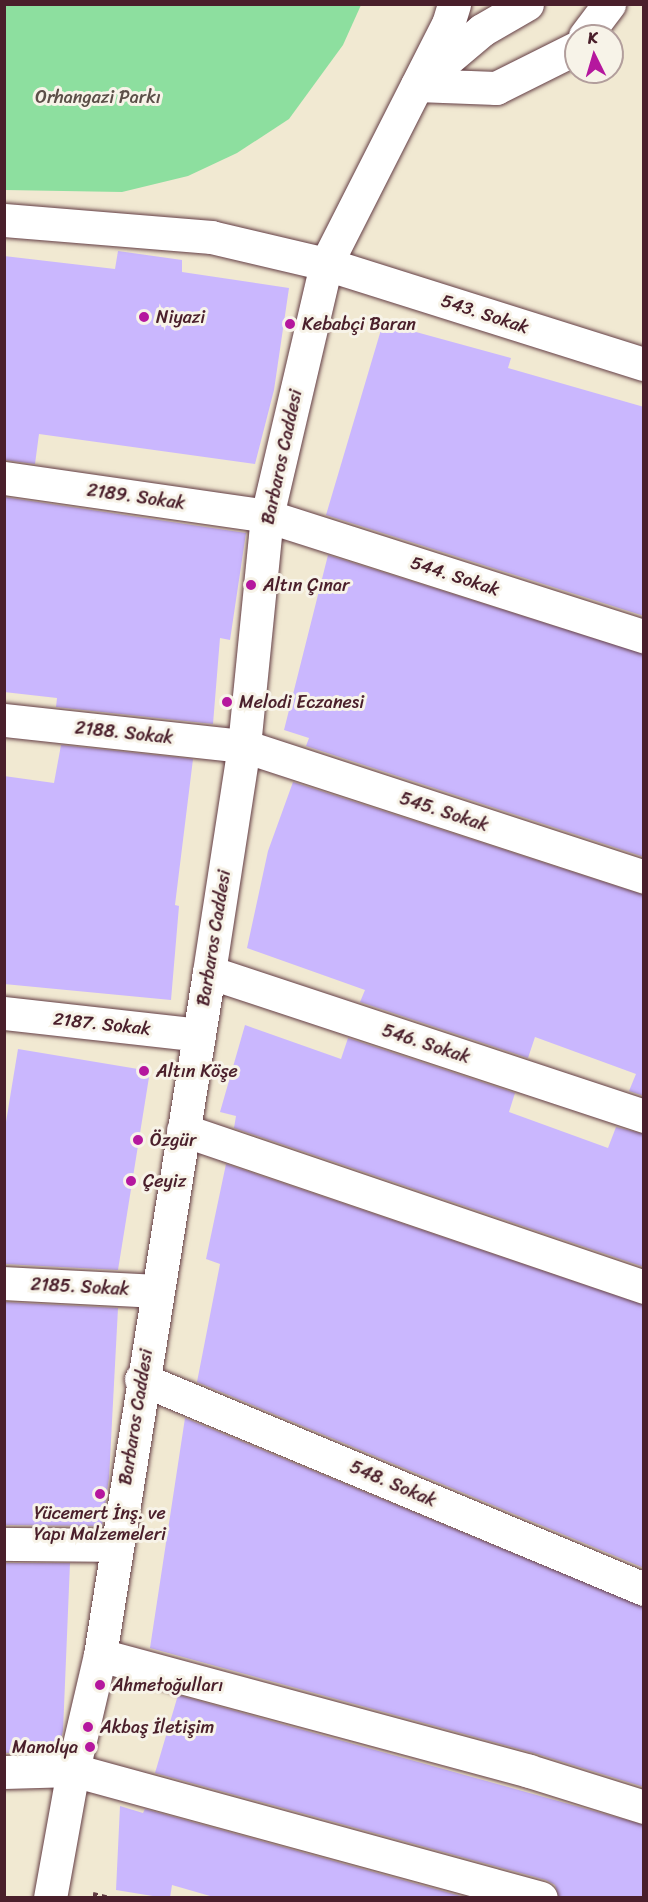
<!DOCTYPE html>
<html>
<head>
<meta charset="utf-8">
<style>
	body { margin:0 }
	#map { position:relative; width:648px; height:1902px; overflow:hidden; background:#f1e9d2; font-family:Sriracha,sans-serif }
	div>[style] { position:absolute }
	.green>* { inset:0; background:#8ddf9f }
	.building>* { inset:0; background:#cab7fe }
	.path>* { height:4px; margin-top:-2px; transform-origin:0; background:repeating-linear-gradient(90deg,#633d44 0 4.5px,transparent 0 9px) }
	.roads { filter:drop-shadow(0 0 2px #633d44) drop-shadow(0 0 2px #633d44) }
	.minor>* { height:33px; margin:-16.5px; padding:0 16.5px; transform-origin:16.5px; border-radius:16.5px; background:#fff }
	.major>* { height:33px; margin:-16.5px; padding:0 16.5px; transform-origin:16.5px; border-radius:16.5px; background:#fff }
	.dots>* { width:16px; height:16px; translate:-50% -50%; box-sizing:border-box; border:3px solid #f7f3e8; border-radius:50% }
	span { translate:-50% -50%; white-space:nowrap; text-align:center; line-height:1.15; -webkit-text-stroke:6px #f7f3e8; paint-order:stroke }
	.park-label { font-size:18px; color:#5b4f48 }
	.street-label { font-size:18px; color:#4a1f2b }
	.poi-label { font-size:18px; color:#4a1f2b }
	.left { translate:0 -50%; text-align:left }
	.right { translate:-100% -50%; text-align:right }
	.frame { position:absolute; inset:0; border:6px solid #4a1f2b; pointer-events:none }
	.north { position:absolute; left:564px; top:24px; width:60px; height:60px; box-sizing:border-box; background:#f7f3e8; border:2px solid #b29e9c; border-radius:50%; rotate:355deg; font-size:16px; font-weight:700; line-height:24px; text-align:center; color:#4a1f2b }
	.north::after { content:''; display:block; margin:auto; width:21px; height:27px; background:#b5179e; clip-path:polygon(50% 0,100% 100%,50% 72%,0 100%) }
</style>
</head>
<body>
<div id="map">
	<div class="green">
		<i style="clip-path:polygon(5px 4px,361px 4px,361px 5px,343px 45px,289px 119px,237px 153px,188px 176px,122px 192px,5px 190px)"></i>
	</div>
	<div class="building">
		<i style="clip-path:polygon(118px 251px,182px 260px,182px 272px,289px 288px,274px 390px,255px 464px,39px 434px,35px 464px,4px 460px,4px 256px,115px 269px)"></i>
		<i style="clip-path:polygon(383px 323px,511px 358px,508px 368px,644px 407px,644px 616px,326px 515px)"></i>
		<i style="clip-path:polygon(4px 497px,246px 533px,230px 640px,220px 638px,213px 724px,56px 707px,57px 698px,4px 692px)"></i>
		<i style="clip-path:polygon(328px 555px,644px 654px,644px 857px,306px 746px,309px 738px,284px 730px)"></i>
		<i style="clip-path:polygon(61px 745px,193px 759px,175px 905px,179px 906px,171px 1000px,4px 984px,4px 776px,54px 783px)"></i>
		<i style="clip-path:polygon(293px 782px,644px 895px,644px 1096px,629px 1091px,636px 1074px,535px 1037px,528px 1058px,360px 1002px,365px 990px,247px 948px,268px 851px)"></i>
		<i style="clip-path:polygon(245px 1025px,341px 1059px,348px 1038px,515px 1093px,509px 1112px,608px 1148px,616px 1127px,644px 1134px,644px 1267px,234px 1128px,236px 1116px,220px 1112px)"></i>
		<i style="clip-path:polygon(18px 1049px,150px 1071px,118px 1270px,4px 1264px,4px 1134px)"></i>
		<i style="clip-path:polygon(226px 1164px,644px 1305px,644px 1568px,197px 1382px,220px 1264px,206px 1259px)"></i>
		<i style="clip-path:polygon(4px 1302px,118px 1308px,109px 1478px,102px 1526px,4px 1525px)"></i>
		<i style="clip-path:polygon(185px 1418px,644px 1607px,644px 1787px,534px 1753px,150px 1648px)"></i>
		<i style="clip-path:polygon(4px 1563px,70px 1563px,63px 1731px,58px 1752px,4px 1753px)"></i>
		<i style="clip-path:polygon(178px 1695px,644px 1825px,644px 1898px,559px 1898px,555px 1885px,546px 1880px,155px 1773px)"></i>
		<i style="clip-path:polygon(120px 1806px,143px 1813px,145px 1809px,468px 1898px,217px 1898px,172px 1885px,170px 1898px,165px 1898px,116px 1890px)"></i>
	</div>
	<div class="path">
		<i style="left:93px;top:1894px;width:17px;rotate:13deg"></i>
	</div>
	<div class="roads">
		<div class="minor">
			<i style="left:326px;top:264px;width:333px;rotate:17.5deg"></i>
			<i style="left:4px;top:478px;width:266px;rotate:8.2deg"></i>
			<i style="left:267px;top:516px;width:396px;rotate:17.7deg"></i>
			<i style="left:4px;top:720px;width:241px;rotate:6.2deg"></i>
			<i style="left:244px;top:746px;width:421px;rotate:18.1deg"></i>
			<i style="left:209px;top:972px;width:458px;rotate:18.3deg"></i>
			<i style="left:4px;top:1013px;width:196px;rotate:6.4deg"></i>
			<i style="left:183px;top:1130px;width:487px;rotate:18.8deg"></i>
			<i style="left:4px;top:1283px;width:152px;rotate:3deg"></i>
			<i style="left:141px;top:1379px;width:545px;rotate:22.66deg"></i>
			<i style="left:4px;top:1544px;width:111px;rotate:0.5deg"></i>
			<i style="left:100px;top:1655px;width:444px;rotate:15.1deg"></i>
			<i style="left:529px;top:1771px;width:121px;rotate:17.4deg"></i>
			<i style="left:4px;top:1772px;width:69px;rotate:-1.7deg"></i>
			<i style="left:73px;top:1770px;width:485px;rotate:15.3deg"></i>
		</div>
		<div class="major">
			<i style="left:585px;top:36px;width:40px;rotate:-53deg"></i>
			<i style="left:430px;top:74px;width:68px;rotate:-40.2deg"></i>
			<i style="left:482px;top:30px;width:52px;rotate:-30deg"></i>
			<i style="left:417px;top:85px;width:79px;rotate:2.2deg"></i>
			<i style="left:496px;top:88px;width:89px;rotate:-26.6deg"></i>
			<i style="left:4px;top:220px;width:208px;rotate:4.7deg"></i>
			<i style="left:211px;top:237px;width:118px;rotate:13.2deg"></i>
			<i style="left:50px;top:1898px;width:130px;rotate:-79.8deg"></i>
			<i style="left:73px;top:1770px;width:118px;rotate:-76.8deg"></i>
			<i style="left:100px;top:1655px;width:692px;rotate:-80.93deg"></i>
			<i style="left:209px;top:972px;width:229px;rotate:-81.2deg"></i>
			<i style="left:244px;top:746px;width:231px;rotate:-84.3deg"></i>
			<i style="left:267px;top:516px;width:259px;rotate:-76.8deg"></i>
			<i style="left:326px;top:264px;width:269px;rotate:-63.1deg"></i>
			<i style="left:448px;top:24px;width:21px;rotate:-73deg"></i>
		</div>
	</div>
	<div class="dots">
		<i style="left:144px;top:317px;background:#b5179e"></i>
		<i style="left:290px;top:324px;background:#b5179e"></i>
		<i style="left:251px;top:585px;background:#b5179e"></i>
		<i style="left:227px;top:702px;background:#b5179e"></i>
		<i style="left:144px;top:1071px;background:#b5179e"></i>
		<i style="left:138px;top:1140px;background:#b5179e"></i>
		<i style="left:131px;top:1181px;background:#b5179e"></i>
		<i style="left:100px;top:1494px;background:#b5179e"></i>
		<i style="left:100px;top:1685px;background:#b5179e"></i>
		<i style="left:88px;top:1727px;background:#b5179e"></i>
		<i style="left:90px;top:1747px;background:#b5179e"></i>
	</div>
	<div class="park-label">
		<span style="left:98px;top:97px">Orhangazi Parkı</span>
	</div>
	<div class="street-label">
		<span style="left:485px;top:314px;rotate:18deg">543. Sokak</span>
		<span style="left:282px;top:457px;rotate:-78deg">Barbaros Caddesi</span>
		<span style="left:136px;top:497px;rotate:8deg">2189. Sokak</span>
		<span style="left:455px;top:576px;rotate:18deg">544. Sokak</span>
		<span style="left:124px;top:733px;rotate:6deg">2188. Sokak</span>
		<span style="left:444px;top:812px;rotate:18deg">545. Sokak</span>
		<span style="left:214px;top:938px;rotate:-81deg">Barbaros Caddesi</span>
		<span style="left:102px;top:1024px;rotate:6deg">2187. Sokak</span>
		<span style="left:426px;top:1044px;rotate:18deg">546. Sokak</span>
		<span style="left:80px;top:1287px;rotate:3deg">2185. Sokak</span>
		<span style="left:136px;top:1417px;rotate:-81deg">Barbaros Caddesi</span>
		<span style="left:393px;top:1484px;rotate:23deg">548. Sokak</span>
	</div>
	<div class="poi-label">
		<span class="left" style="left:156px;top:317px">Niyazi</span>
		<span class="left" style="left:302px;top:324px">Kebabçi Baran</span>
		<span class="left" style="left:263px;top:585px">Altın Çınar</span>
		<span class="left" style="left:239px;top:702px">Melodi Eczanesi</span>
		<span class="left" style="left:156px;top:1071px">Altın Köşe</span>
		<span class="left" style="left:150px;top:1140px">Özgür</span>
		<span class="left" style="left:143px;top:1181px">Çeyiz</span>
		<span style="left:100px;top:1524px">Yücemert İnş. ve<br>Yapı Malzemeleri</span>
		<span class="left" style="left:112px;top:1685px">Ahmetoğulları</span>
		<span class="left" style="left:100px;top:1727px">Akbaş İletişim</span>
		<span class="right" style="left:78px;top:1747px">Manolya</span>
	</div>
	<div class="frame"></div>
	<div class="north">K</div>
</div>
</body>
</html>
